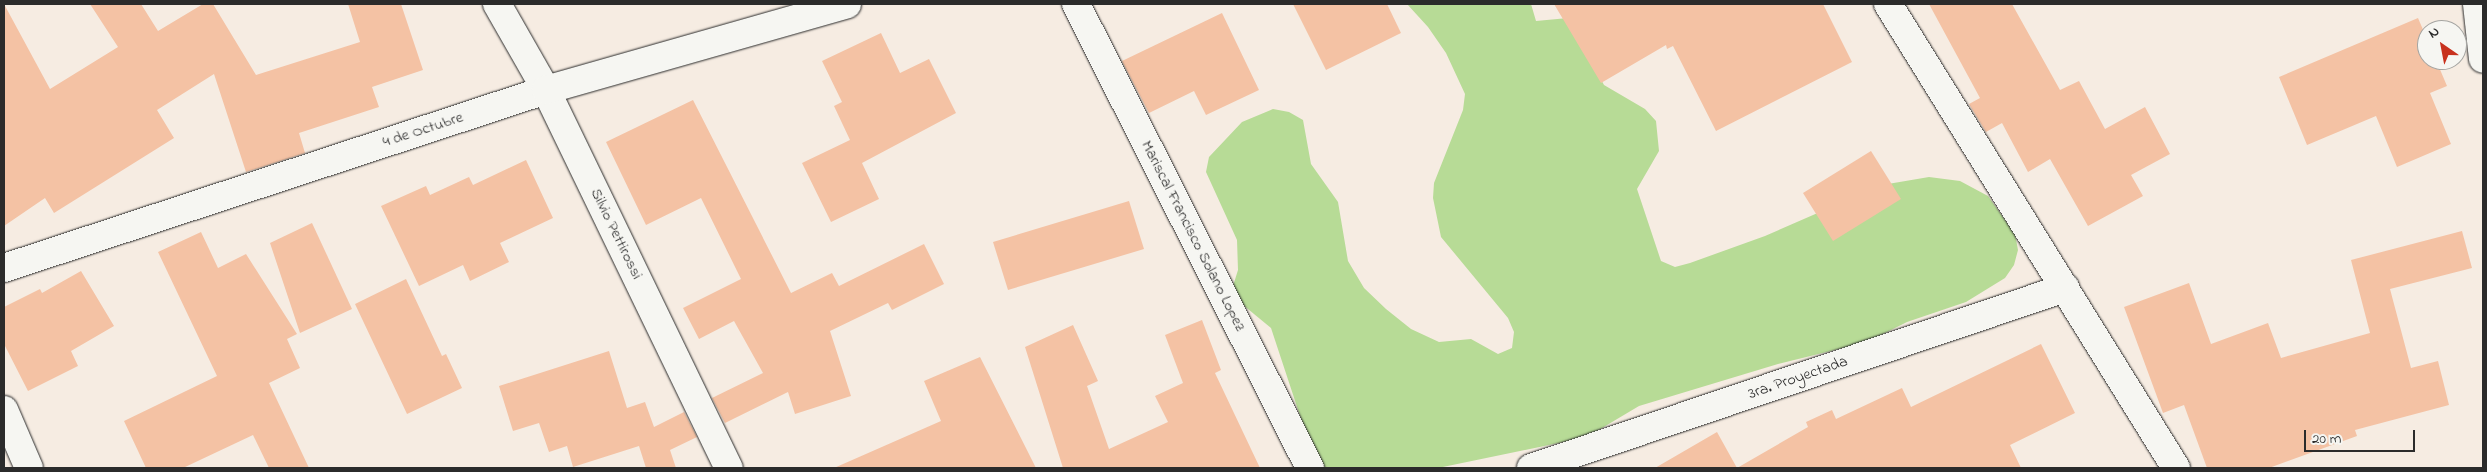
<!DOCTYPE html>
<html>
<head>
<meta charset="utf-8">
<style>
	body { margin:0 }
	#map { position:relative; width:2487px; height:472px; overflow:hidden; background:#f6ece2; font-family:"Indie Flower",sans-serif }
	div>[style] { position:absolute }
	.green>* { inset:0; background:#b7db96 }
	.building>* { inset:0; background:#f4c2a4 }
	.roads { filter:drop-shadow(0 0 1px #2b2b2b) drop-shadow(0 0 1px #2b2b2b) }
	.street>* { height:28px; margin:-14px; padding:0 14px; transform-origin:14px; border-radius:14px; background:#f6f6f2 }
	.primary>* { height:28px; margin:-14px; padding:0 14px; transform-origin:14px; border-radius:14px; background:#f6f6f2 }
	span { translate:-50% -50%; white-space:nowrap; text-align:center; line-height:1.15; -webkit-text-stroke:4px #f6f6f2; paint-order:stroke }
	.street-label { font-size:16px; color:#2b2b2b }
	.frame { position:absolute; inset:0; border:5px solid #2b2b2b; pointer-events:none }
	.north { position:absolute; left:2417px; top:20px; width:50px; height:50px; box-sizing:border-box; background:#f6f6f2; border:1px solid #a5a5a2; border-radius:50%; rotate:327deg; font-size:14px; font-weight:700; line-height:20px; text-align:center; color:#2b2b2b }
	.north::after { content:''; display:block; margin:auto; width:18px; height:22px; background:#c8321e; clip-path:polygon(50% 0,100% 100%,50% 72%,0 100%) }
	.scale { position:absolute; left:2304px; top:430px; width:111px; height:22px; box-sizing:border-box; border:2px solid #2b2b2b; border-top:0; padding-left:6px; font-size:15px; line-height:18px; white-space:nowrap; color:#2b2b2b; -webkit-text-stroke:4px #f6f6f2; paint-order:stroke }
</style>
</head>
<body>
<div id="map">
	<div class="green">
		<i style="clip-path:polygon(1407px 4px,1531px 4px,1536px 21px,1568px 18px,1604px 85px,1645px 109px,1656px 121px,1659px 151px,1637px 189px,1661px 261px,1675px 267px,1690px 263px,1765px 236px,1882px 185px,1929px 177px,1960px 181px,1988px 196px,2015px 234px,2018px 250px,2014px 265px,2005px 278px,1966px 302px,1907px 322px,1867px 342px,1778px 364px,1639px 406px,1597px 431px,1568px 441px,1438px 468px,1307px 468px,1305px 431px,1271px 328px,1237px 300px,1233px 286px,1238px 270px,1237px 240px,1206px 172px,1209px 157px,1242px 122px,1273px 109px,1289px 112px,1303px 120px,1311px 164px,1338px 202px,1348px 261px,1364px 288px,1386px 309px,1411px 329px,1439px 342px,1471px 339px,1498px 354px,1512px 348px,1514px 332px,1508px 318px,1441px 237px,1433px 198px,1434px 183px,1463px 110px,1465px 94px,1446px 53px,1428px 27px)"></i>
	</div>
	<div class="building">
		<i style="clip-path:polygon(4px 4px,50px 89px,118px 47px,90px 4px,141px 4px,158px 31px,203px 4px,213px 4px,256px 75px,360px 42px,348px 4px,401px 4px,423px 70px,372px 87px,379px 107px,299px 133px,305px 153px,246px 172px,214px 74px,157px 110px,174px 138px,54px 213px,45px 198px,4px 226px)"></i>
		<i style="clip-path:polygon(1293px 4px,1387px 4px,1401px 33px,1326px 70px)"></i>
		<i style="clip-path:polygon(1554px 4px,1823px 4px,1852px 62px,1716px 131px,1673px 46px,1667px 49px,1666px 45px,1601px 83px)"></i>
		<i style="clip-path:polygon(1929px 4px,2012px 4px,2060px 90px,2079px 81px,2105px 129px,2145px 107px,2170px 154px,2131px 175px,2143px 196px,2088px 226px,2050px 159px,2028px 172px,2002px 123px,1986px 132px,1969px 104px,1980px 98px)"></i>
		<i style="clip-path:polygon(1222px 13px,1259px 90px,1206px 115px,1194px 91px,1149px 113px,1122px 61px)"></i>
		<i style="clip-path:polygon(2418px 18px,2427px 39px,2427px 60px,2436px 60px,2447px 86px,2430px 93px,2451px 144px,2397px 167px,2376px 116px,2307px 145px,2279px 77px)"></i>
		<i style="clip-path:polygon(881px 33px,900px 73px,929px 59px,956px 113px,862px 163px,879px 199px,831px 222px,802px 163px,850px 140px,834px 106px,842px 102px,822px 61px)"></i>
		<i style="clip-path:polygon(693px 100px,791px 293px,832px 273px,839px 286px,924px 244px,944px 284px,892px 310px,888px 303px,830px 331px,851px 396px,795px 414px,788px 392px,725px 423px,712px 398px,763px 373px,734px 321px,699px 339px,683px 308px,741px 279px,701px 198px,646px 225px,606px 142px)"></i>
		<i style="clip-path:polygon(1871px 151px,1901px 199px,1833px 241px,1803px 193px)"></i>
		<i style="clip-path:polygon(526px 160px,553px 218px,500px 243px,509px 262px,470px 281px,463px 265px,419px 286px,381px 206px,426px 186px,430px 195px,469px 177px,473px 185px)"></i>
		<i style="clip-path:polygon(1129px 201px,1144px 249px,1008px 290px,993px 242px)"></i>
		<i style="clip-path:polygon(312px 223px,352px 309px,300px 333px,270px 243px)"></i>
		<i style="clip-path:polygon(2462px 231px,2472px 268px,2390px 289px,2411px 368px,2438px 361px,2449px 405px,2355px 430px,2357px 436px,2269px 468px,2207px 468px,2184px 405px,2163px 413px,2124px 307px,2189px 283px,2211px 344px,2268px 323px,2281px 358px,2370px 333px,2351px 260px)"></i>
		<i style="clip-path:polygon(201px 232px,218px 268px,246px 254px,297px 334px,287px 339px,300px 368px,269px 383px,309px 468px,269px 468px,253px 435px,183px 468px,146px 468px,124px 421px,217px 376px,158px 252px)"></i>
		<i style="clip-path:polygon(81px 271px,114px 326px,71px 351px,78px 366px,28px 391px,4px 344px,4px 307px,40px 289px,42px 293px)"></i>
		<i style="clip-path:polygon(406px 279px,442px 356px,446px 354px,462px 388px,407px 414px,355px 304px)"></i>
		<i style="clip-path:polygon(1202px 320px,1221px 370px,1215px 373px,1260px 468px,1063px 468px,1025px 347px,1073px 325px,1098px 381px,1087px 386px,1109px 449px,1168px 422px,1155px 396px,1183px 383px,1165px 335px)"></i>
		<i style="clip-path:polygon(2041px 344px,2075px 413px,2010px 445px,2021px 468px,1655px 468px,1717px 432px,1737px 468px,1808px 427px,1806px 422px,1832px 410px,1836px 419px,1902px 388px,1911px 407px)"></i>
		<i style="clip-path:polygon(609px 351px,627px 408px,645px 402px,654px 427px,684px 412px,697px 437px,670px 450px,676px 468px,646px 468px,639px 446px,573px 467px,567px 446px,549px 452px,539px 423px,513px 431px,499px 386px)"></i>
		<i style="clip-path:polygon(980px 357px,1036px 468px,834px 468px,941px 421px,924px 381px)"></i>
	</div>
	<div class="roads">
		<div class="street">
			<i style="left:497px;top:4px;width:99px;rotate:60.3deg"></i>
			<i style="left:546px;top:90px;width:420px;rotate:64.2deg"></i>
			<i style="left:1076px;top:4px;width:520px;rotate:63.24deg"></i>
			<i style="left:2477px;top:4px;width:55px;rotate:83.8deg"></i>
			<i style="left:4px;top:268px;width:570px;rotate:-18.18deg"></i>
			<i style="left:546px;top:90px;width:313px;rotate:-15.9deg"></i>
			<i style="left:4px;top:410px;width:63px;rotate:66.7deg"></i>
			<i style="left:1531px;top:468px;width:564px;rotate:-18.63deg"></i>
		</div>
		<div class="primary">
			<i style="left:1888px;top:4px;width:546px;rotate:58.17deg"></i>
		</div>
	</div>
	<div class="street-label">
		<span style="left:423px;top:130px;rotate:-18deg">4 de Octubre</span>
		<span style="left:616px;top:234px;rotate:64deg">Silvio Pettirossi</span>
		<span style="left:1193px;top:236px;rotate:63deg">Mariscal Francisco Solano Lopez</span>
		<span style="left:1798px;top:378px;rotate:-19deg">3ra. Proyectada</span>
	</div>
	<div class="frame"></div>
	<div class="north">N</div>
	<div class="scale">20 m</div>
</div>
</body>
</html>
